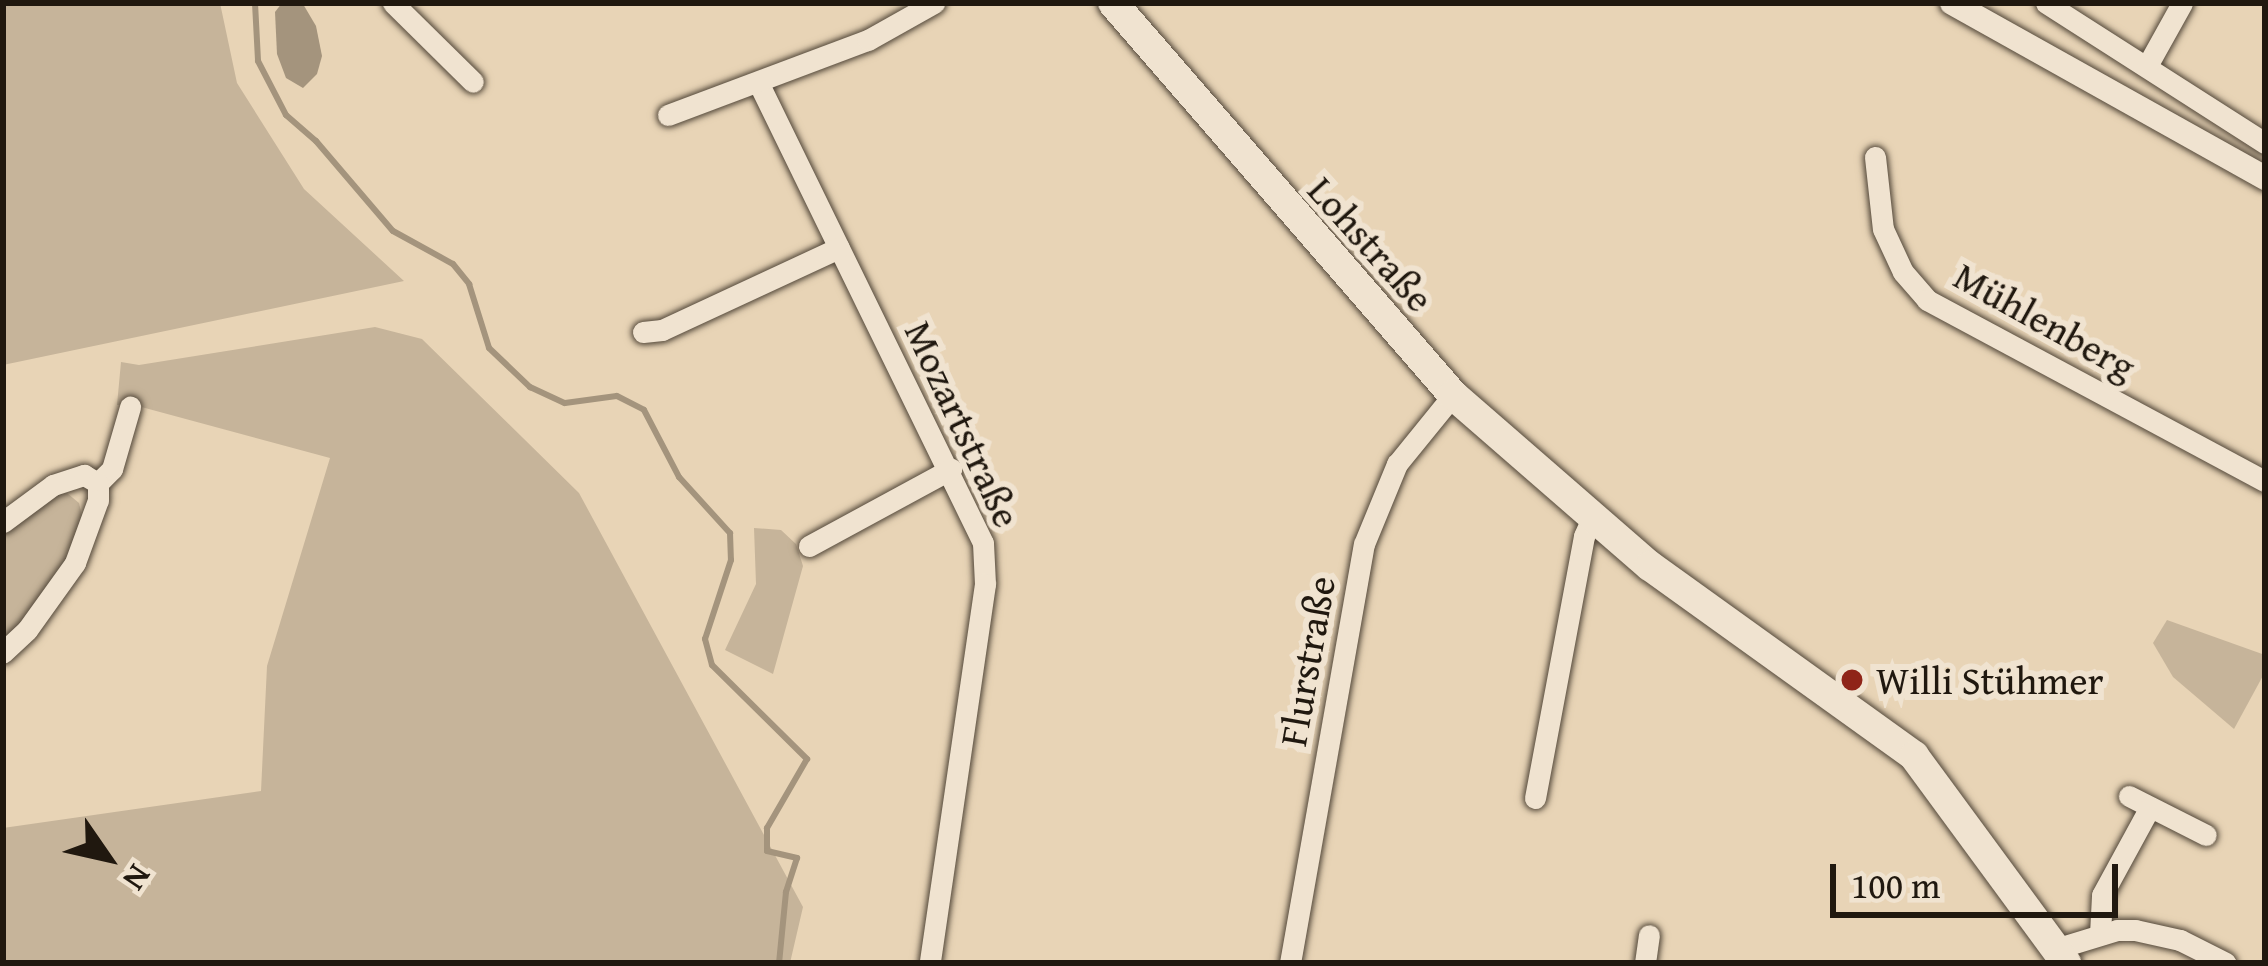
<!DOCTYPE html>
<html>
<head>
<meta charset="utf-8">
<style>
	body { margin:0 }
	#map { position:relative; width:2268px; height:966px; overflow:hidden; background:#e8d4b6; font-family:"Gentium Book Plus",serif }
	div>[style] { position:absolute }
	.green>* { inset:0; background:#c6b49a }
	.water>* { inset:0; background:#a4947d }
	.stream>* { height:6px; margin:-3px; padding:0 3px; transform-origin:3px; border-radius:3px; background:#a4947d }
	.roads { filter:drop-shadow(0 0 3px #524739) drop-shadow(0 0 3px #524739) }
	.minor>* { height:21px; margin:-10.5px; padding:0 10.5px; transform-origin:10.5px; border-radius:10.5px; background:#f0e3d0 }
	.tertiary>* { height:24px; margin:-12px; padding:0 12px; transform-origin:12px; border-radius:12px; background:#f0e3d0 }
	.secondary>* { height:30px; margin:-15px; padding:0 15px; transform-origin:15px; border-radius:15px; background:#f0e3d0 }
	.dots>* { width:33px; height:33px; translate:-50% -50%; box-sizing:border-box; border:6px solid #f0e3d0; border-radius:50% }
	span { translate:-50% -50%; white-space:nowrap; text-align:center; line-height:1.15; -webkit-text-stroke:12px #f0e3d0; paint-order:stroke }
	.street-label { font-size:39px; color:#20180f }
	.poi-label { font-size:39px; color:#20180f }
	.left { translate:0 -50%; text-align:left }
	.frame { position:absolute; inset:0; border:6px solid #20180f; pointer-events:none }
	.north { position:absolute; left:48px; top:798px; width:120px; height:120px; -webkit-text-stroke:9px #f0e3d0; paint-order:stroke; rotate:124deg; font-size:33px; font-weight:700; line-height:48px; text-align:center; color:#20180f }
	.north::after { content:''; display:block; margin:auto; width:42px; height:54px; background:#20180f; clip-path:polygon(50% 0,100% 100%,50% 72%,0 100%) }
	.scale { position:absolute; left:1830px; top:864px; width:288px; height:54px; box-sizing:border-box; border:6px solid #20180f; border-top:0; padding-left:15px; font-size:36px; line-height:42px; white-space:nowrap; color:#20180f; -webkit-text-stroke:9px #f0e3d0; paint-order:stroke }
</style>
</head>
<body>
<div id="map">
	<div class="green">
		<i style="clip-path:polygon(3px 3px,220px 3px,237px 83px,304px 189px,404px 281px,3px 365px)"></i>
		<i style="clip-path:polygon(375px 327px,422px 339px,579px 493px,803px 907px,790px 963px,3px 963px,3px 828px,261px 791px,267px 666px,330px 458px,134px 405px,117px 405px,121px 362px,139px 365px)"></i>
		<i style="clip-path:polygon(67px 493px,79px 503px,83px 520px,63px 570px,3px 643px,3px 529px,50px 495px)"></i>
		<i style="clip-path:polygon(754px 528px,781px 530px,796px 544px,803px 566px,773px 674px,725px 650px,756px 584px)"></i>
		<i style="clip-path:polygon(2167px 620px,2265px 655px,2265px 672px,2234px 729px,2173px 677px,2153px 643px)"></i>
	</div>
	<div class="water">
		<i style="clip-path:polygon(282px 3px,303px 4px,316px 26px,322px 56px,317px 74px,303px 88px,286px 78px,277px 54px,275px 12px)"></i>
	</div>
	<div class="stream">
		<i style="left:255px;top:3px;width:58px;rotate:87deg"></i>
		<i style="left:258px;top:61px;width:61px;rotate:62.6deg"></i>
		<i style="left:286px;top:115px;width:40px;rotate:41deg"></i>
		<i style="left:316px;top:141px;width:118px;rotate:49.5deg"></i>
		<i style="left:393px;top:231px;width:68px;rotate:28.8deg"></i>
		<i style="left:453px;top:264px;width:26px;rotate:51deg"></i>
		<i style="left:469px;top:284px;width:67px;rotate:72.6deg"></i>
		<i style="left:489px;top:348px;width:57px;rotate:43.6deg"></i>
		<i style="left:530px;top:387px;width:38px;rotate:25deg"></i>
		<i style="left:565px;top:403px;width:52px;rotate:-7.7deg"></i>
		<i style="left:617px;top:396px;width:30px;rotate:27deg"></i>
		<i style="left:644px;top:410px;width:76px;rotate:62.4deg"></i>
		<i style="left:679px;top:477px;width:76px;rotate:47.7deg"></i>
		<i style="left:730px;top:533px;width:27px;rotate:88deg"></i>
		<i style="left:731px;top:560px;width:83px;rotate:108.2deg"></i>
		<i style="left:705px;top:639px;width:27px;rotate:75deg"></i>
		<i style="left:712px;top:665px;width:134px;rotate:44.7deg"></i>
		<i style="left:807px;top:759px;width:80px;rotate:120.1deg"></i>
		<i style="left:767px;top:828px;width:23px;rotate:90deg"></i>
		<i style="left:767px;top:851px;width:31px;rotate:13deg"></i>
		<i style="left:797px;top:858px;width:36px;rotate:108deg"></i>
		<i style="left:786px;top:892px;width:71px;rotate:95.6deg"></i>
	</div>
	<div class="roads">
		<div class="minor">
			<i style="left:393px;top:3px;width:112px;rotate:44.6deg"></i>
			<i style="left:2046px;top:3px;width:260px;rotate:32.6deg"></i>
			<i style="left:2147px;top:66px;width:72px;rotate:-60.9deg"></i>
			<i style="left:758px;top:82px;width:513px;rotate:63.98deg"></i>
			<i style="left:983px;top:543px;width:41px;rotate:87.2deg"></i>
			<i style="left:985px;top:584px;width:383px;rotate:98.3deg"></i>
			<i style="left:668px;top:115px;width:214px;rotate:-20.6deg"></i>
			<i style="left:868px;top:40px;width:76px;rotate:-29.3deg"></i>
			<i style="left:1875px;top:157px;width:72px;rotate:83.7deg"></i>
			<i style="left:1883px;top:229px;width:47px;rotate:65.1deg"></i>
			<i style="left:1903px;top:272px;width:37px;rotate:49deg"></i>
			<i style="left:1927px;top:300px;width:383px;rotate:28.2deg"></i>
			<i style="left:643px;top:332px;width:19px;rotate:-6deg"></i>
			<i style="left:662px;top:330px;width:195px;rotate:-24.9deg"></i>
			<i style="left:98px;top:483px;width:20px;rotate:-45deg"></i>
			<i style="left:112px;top:469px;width:65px;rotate:-73.8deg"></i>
			<i style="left:3px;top:522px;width:62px;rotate:-36.5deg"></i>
			<i style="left:53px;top:485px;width:33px;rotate:-18deg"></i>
			<i style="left:84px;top:475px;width:16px;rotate:30deg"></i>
			<i style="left:98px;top:483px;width:17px;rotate:90deg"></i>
			<i style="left:98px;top:500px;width:67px;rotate:110.1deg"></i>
			<i style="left:75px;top:563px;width:82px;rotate:125.6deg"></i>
			<i style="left:27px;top:630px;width:33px;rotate:137deg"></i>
			<i style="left:809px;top:546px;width:162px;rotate:-28.5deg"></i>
			<i style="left:2129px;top:796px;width:86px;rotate:26.9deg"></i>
			<i style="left:1535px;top:798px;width:267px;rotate:-79.4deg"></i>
			<i style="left:1584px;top:536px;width:20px;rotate:-66deg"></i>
			<i style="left:2100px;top:934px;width:39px;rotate:-87deg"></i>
			<i style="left:2102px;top:895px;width:100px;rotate:-61.4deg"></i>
			<i style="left:2055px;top:949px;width:65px;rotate:-17deg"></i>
			<i style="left:2117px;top:930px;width:18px"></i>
			<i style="left:2135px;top:930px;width:46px;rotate:12.5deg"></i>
			<i style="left:2180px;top:940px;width:51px;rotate:26.6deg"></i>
			<i style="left:1290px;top:963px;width:425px;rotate:-80deg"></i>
			<i style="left:1364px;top:544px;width:87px;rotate:-67.6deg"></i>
			<i style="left:1397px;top:464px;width:89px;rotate:-50.9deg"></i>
			<i style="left:1645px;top:963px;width:28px;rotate:-82deg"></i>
		</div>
		<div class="tertiary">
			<i style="left:1952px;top:3px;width:359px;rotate:29.2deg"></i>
		</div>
		<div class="secondary">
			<i style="left:1113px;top:3px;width:519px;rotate:49.06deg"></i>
			<i style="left:1453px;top:395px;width:261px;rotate:41deg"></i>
			<i style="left:1650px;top:566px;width:325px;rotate:35.7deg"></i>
			<i style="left:1914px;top:756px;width:257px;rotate:53.7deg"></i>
		</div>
	</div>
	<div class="dots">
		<i style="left:1852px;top:680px;background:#8f2418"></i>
	</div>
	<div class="street-label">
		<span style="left:1371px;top:244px;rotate:48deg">Lohstraße</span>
		<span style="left:2045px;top:321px;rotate:29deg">Mühlenberg</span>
		<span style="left:963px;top:424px;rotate:65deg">Mozartstraße</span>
		<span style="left:1307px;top:661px;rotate:-80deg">Flurstraße</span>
	</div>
	<div class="poi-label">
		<span class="left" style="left:1876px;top:680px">Willi Stühmer</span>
	</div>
	<div class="frame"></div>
	<div class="north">N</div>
	<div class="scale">100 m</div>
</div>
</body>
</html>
